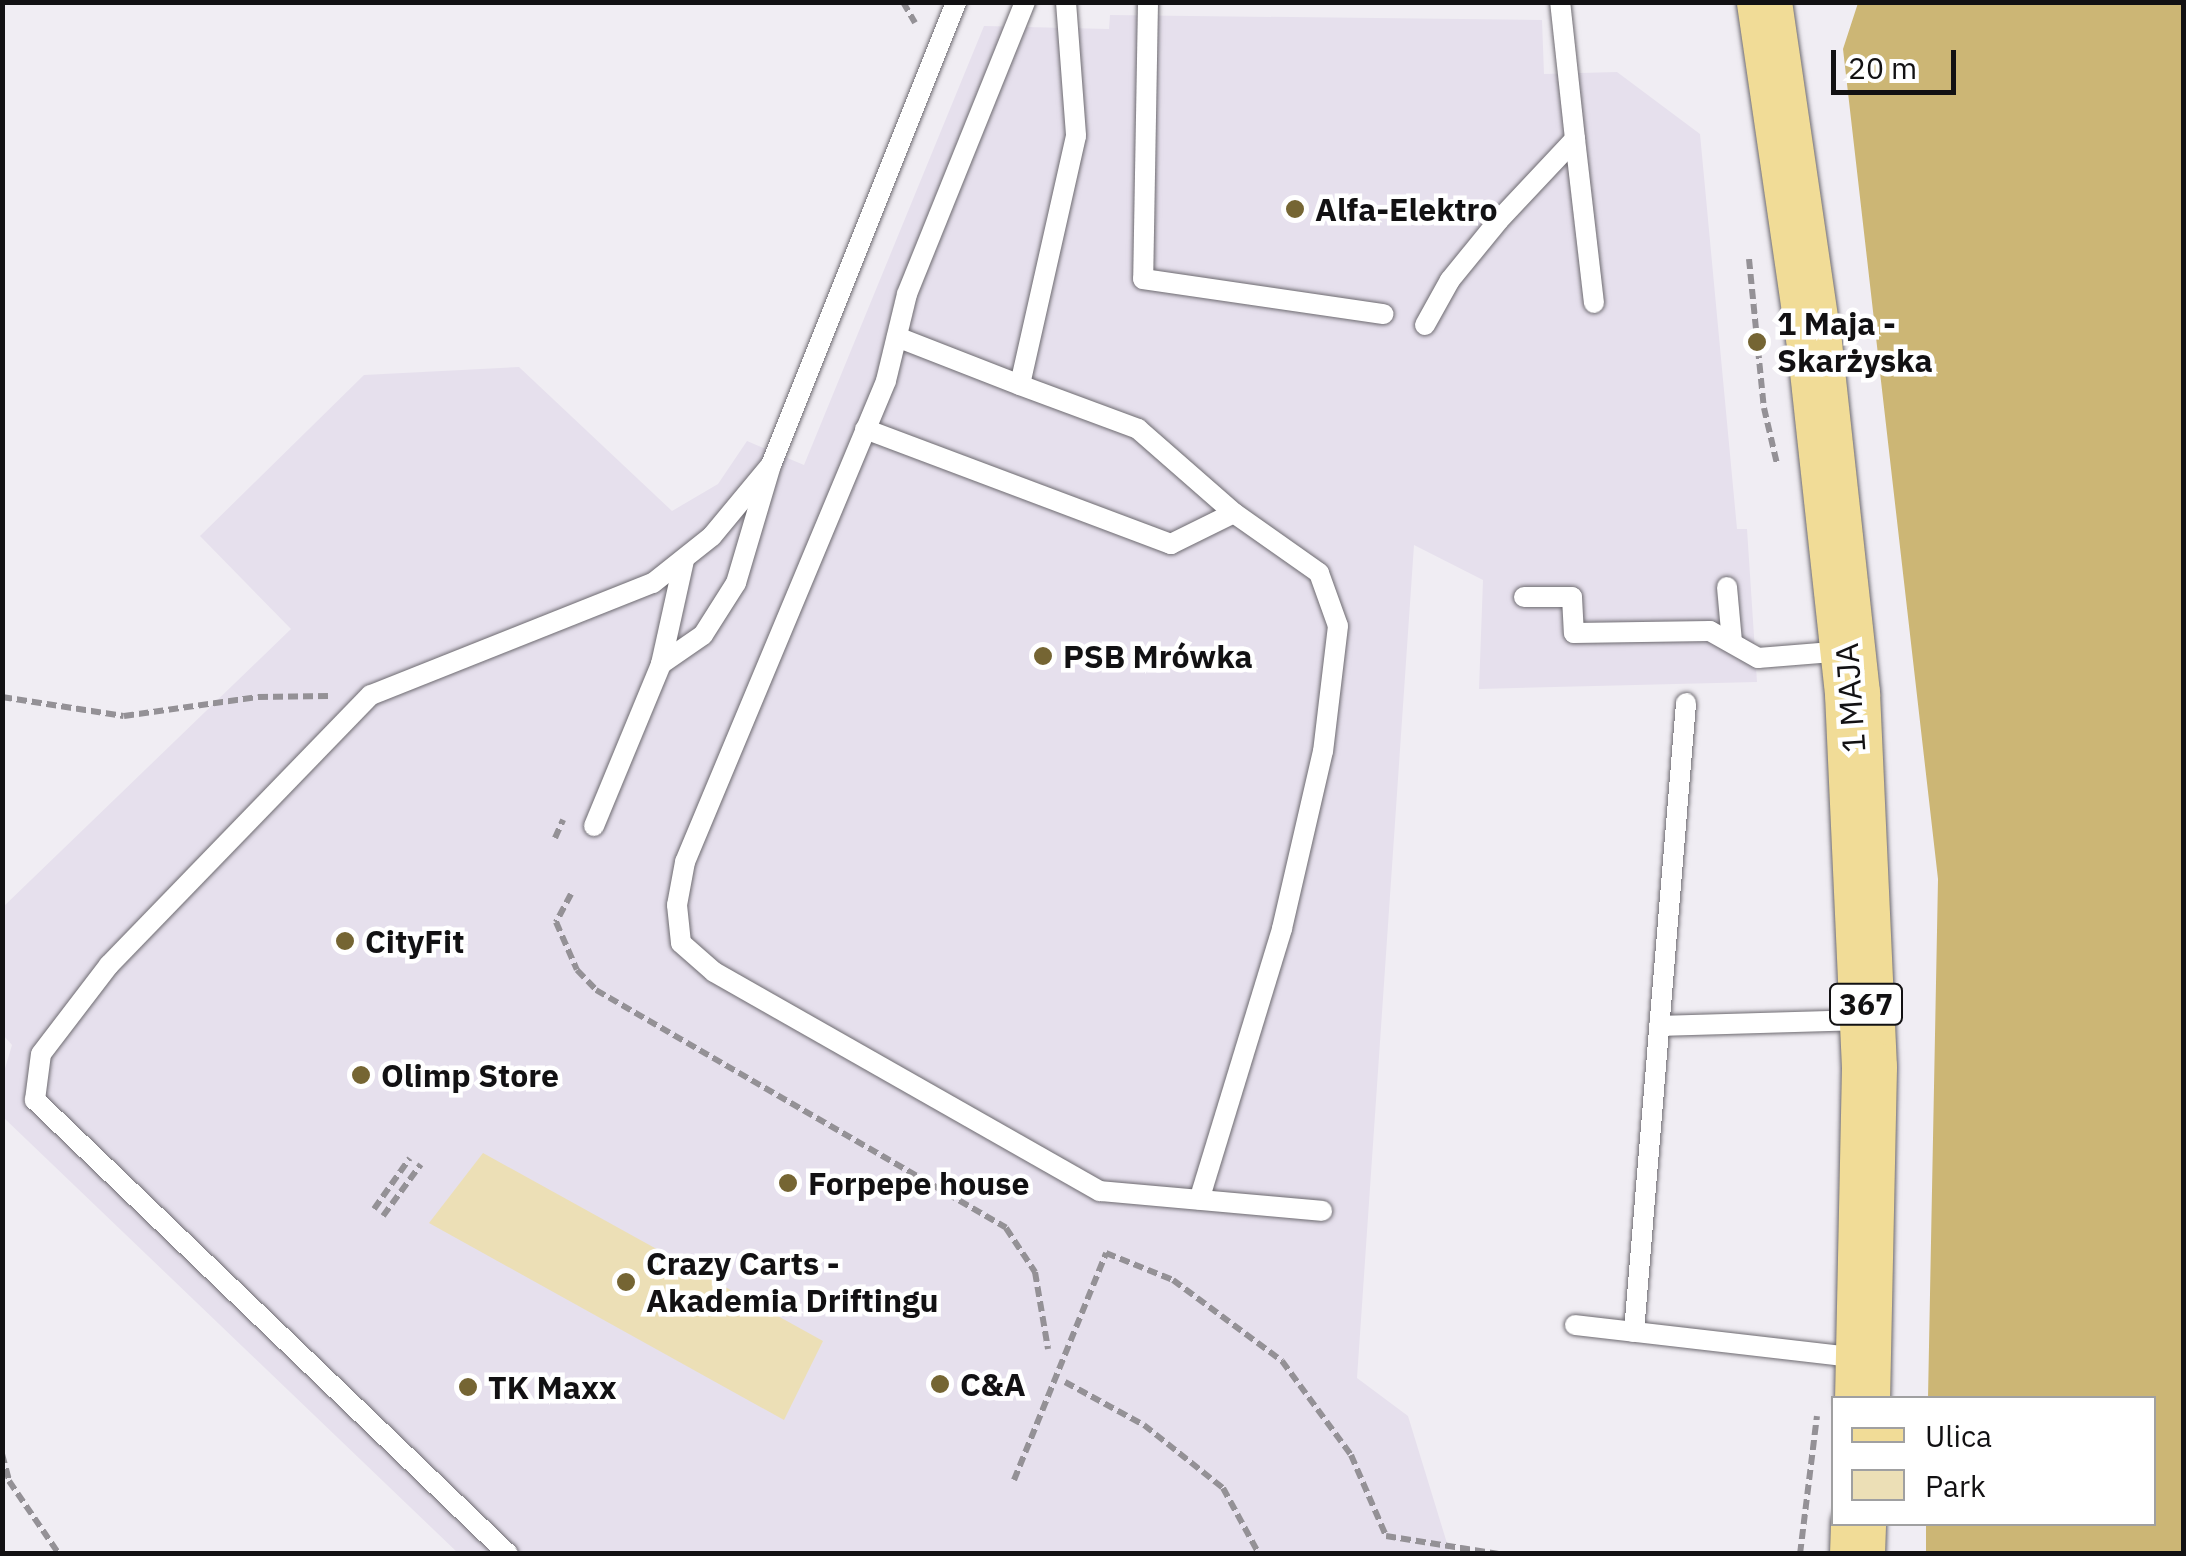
<!DOCTYPE html>
<html>
<head>
<meta charset="utf-8">
<style>
	body { margin:0 }
	#map { position:relative; width:2186px; height:1556px; overflow:hidden; background:#f0edf3; font-family:"IBM Plex Sans",sans-serif }
	div>[style] { position:absolute }
	.built>* { inset:0; background:#e6e0ed }
	.green>* { inset:0; background:#ecdfb6 }
	.forest>* { inset:0; background:#ccb675 }
	.path>* { height:6px; margin-top:-3px; transform-origin:0; background:repeating-linear-gradient(90deg,#949196 0 10px,transparent 0 15px) }
	.roads { filter:drop-shadow(0 0 2px #6d6a70) drop-shadow(0 0 2px #6d6a70) }
	.service>* { height:20px; margin:-10px; padding:0 10px; transform-origin:10px; border-radius:10px; background:#fff }
	.primary>* { height:55px; margin:-27.5px; padding:0 27.5px; transform-origin:27.5px; border-radius:27.5px; background:#f1dc97 }
	.dots>* { width:28px; height:28px; translate:-50% -50%; box-sizing:border-box; border:5px solid #fff; border-radius:50% }
	span { translate:-50% -50%; white-space:nowrap; text-align:center; line-height:1.15; -webkit-text-stroke:9px #fff; paint-order:stroke }
	.shield-label span { padding:2px 8px; background:#fff; border:2px solid; border-radius:8px; -webkit-text-stroke-width:0 }
	.shield-label { font-size:30px; color:#121113; font-weight:700 }
	.poi-label { font-size:32px; color:#121113; font-weight:700 }
	.left { translate:0 -50%; text-align:left }
	.street-label { font-size:32px; color:#121113 }
	.frame { position:absolute; inset:0; border:5px solid #121113; pointer-events:none }
	.legend { position:absolute; left:1831px; top:1396px; width:325px; height:130px; box-sizing:border-box; background:#fff; border:2px solid #a0a0a1; margin:0; padding:12px 18px; list-style:none; font-size:30px; color:#121113 }
	.legend li { display:flex; align-items:center; gap:20px; height:50px }
	.legend b { width:50px; border:2px solid #a0a0a1 }
	.scale { position:absolute; left:1831px; top:50px; width:125px; height:45px; box-sizing:border-box; border:5px solid #121113; border-top:0; padding-left:12px; font-size:30px; line-height:35px; white-space:nowrap; color:#121113; -webkit-text-stroke:8px #fff; paint-order:stroke }
</style>
</head>
<body>
<div id="map">
	<div class="built">
		<i style="clip-path:polygon(1110px 15px,1542px 20px,1544px 74px,1617px 72px,1700px 134px,1737px 529px,1747px 529px,1757px 682px,1479px 689px,1483px 580px,1414px 545px,1357px 1378px,1408px 1416px,1450px 1553px,458px 1553px,4px 1118px,3px 1075px,12px 1045px,3px 1035px,3px 907px,291px 629px,200px 536px,364px 375px,519px 367px,672px 511px,718px 484px,747px 441px,804px 465px,984px 26px,1109px 29px)"></i>
	</div>
	<div class="green">
		<i style="clip-path:polygon(483px 1153px,823px 1341px,784px 1420px,429px 1223px)"></i>
	</div>
	<div class="forest">
		<i style="clip-path:polygon(1858px 3px,2183px 3px,2183px 1553px,1926px 1553px,1926px 1524px,2154px 1524px,2154px 1398px,1928px 1398px,1938px 879px,1843px 49px)"></i>
	</div>
	<div class="path">
		<i style="left:903px;top:2px;width:24px;rotate:60deg"></i>
		<i style="left:1749px;top:259px;width:150px;rotate:84.3deg"></i>
		<i style="left:1764px;top:408px;width:57px;rotate:76.9deg"></i>
		<i style="left:2px;top:697px;width:123px;rotate:8.9deg"></i>
		<i style="left:124px;top:716px;width:135px;rotate:-8.1deg"></i>
		<i style="left:258px;top:697px;width:70px;rotate:-0.8deg"></i>
		<i style="left:555px;top:838px;width:20px;rotate:-66deg"></i>
		<i style="left:571px;top:894px;width:32px;rotate:118deg"></i>
		<i style="left:556px;top:922px;width:52px;rotate:66.4deg"></i>
		<i style="left:577px;top:970px;width:28px;rotate:46deg"></i>
		<i style="left:596px;top:990px;width:474px;rotate:30.1deg"></i>
		<i style="left:1006px;top:1228px;width:53px;rotate:56.6deg"></i>
		<i style="left:1035px;top:1272px;width:78px;rotate:80.4deg"></i>
		<i style="left:374px;top:1209px;width:62px;rotate:-54.8deg"></i>
		<i style="left:383px;top:1216px;width:64px;rotate:-53.8deg"></i>
		<i style="left:1065px;top:1382px;width:90px;rotate:28.6deg"></i>
		<i style="left:1144px;top:1425px;width:101px;rotate:38.6deg"></i>
		<i style="left:1223px;top:1488px;width:75px;rotate:61.4deg"></i>
		<i style="left:2px;top:1454px;width:28px;rotate:75deg"></i>
		<i style="left:9px;top:1481px;width:88px;rotate:55.6deg"></i>
		<i style="left:1014px;top:1480px;width:245px;rotate:-67.9deg"></i>
		<i style="left:1106px;top:1253px;width:72px;rotate:21.9deg"></i>
		<i style="left:1173px;top:1280px;width:136px;rotate:36.6deg"></i>
		<i style="left:1282px;top:1361px;width:117px;rotate:53.7deg"></i>
		<i style="left:1351px;top:1455px;width:88px;rotate:66.6deg"></i>
		<i style="left:1386px;top:1536px;width:114px;rotate:9.1deg"></i>
		<i style="left:1800px;top:1554px;width:139px;rotate:-83deg"></i>
	</div>
	<div class="roads">
		<div class="service">
			<i style="left:1025px;top:2px;width:315px;rotate:112deg"></i>
			<i style="left:907px;top:294px;width:89px;rotate:103.6deg"></i>
			<i style="left:886px;top:381px;width:521px;rotate:112.68deg"></i>
			<i style="left:685px;top:862px;width:44px;rotate:100.5deg"></i>
			<i style="left:677px;top:905px;width:38px;rotate:84deg"></i>
			<i style="left:681px;top:943px;width:44px;rotate:41.3deg"></i>
			<i style="left:714px;top:972px;width:444px;rotate:29.6deg"></i>
			<i style="left:1100px;top:1191px;width:223px;rotate:5.1deg"></i>
			<i style="left:1066px;top:2px;width:134px;rotate:85.7deg"></i>
			<i style="left:1076px;top:136px;width:255px;rotate:102.7deg"></i>
			<i style="left:1020px;top:385px;width:126px;rotate:20.4deg"></i>
			<i style="left:1138px;top:429px;width:128px;rotate:41.2deg"></i>
			<i style="left:1234px;top:513px;width:104px;rotate:35.2deg"></i>
			<i style="left:1319px;top:573px;width:56px;rotate:70.3deg"></i>
			<i style="left:1338px;top:626px;width:126px;rotate:96.8deg"></i>
			<i style="left:1323px;top:751px;width:183px;rotate:103deg"></i>
			<i style="left:1282px;top:929px;width:283px;rotate:107deg"></i>
			<i style="left:1148px;top:2px;width:277px;rotate:91deg"></i>
			<i style="left:1143px;top:279px;width:243px;rotate:8.3deg"></i>
			<i style="left:1575px;top:139px;width:165px;rotate:83.4deg"></i>
			<i style="left:1425px;top:325px;width:51px;rotate:-60.9deg"></i>
			<i style="left:1450px;top:280px;width:77px;rotate:-50.8deg"></i>
			<i style="left:1499px;top:220px;width:111px;rotate:-46.8deg"></i>
			<i style="left:1575px;top:139px;width:138px;rotate:-96.2deg"></i>
			<i style="left:897px;top:337px;width:132px;rotate:21.3deg"></i>
			<i style="left:865px;top:429px;width:327px;rotate:20.6deg"></i>
			<i style="left:1171px;top:544px;width:70px;rotate:-26.2deg"></i>
			<i style="left:1727px;top:587px;width:55px;rotate:84.8deg"></i>
			<i style="left:1524px;top:597px;width:48px"></i>
			<i style="left:1572px;top:597px;width:36px;rotate:87deg"></i>
			<i style="left:1574px;top:633px;width:136px;rotate:-0.8deg"></i>
			<i style="left:1710px;top:631px;width:55px;rotate:29.4deg"></i>
			<i style="left:1758px;top:658px;width:87px;rotate:-4.6deg"></i>
			<i style="left:661px;top:664px;width:51px;rotate:-34.6deg"></i>
			<i style="left:703px;top:635px;width:62px;rotate:-57.6deg"></i>
			<i style="left:736px;top:583px;width:123px;rotate:-73.5deg"></i>
			<i style="left:771px;top:465px;width:499px;rotate:-68.2deg"></i>
			<i style="left:594px;top:826px;width:175px;rotate:-67.5deg"></i>
			<i style="left:661px;top:664px;width:107px;rotate:-77.5deg"></i>
			<i style="left:1659px;top:1026px;width:203px;rotate:-1.7deg"></i>
			<i style="left:1575px;top:1325px;width:289px;rotate:6.6deg"></i>
			<i style="left:1634px;top:1332px;width:631px;rotate:-85.27deg"></i>
			<i style="left:508px;top:1554px;width:656px;rotate:-136.17deg"></i>
			<i style="left:35px;top:1100px;width:46px;rotate:-82.6deg"></i>
			<i style="left:41px;top:1054px;width:112px;rotate:-52.6deg"></i>
			<i style="left:109px;top:965px;width:376px;rotate:-45.9deg"></i>
			<i style="left:371px;top:695px;width:303px;rotate:-21.7deg"></i>
			<i style="left:653px;top:583px;width:75px;rotate:-38.5deg"></i>
			<i style="left:712px;top:536px;width:92px;rotate:-50.3deg"></i>
		</div>
		<div class="primary">
			<i style="left:1764px;top:2px;width:345px;rotate:81.7deg"></i>
			<i style="left:1814px;top:343px;width:352px;rotate:83.8deg"></i>
			<i style="left:1852px;top:693px;width:374px;rotate:87.4deg"></i>
			<i style="left:1869px;top:1067px;width:331px;rotate:91.2deg"></i>
			<i style="left:1857px;top:1554px;width:30px;rotate:-88deg"></i>
		</div>
	</div>
	<div class="dots">
		<i style="left:1295px;top:209px;background:#756533"></i>
		<i style="left:1757px;top:342px;background:#756533"></i>
		<i style="left:1043px;top:656px;background:#756533"></i>
		<i style="left:345px;top:941px;background:#756533"></i>
		<i style="left:361px;top:1075px;background:#756533"></i>
		<i style="left:788px;top:1183px;background:#756533"></i>
		<i style="left:626px;top:1282px;background:#756533"></i>
		<i style="left:940px;top:1384px;background:#756533"></i>
		<i style="left:468px;top:1387px;background:#756533"></i>
	</div>
	<div class="shield-label">
		<span style="left:1866px;top:1004px">367</span>
	</div>
	<div class="poi-label">
		<span class="left" style="left:1315px;top:209px">Alfa-Elektro</span>
		<span class="left" style="left:1777px;top:342px">1 Maja -<br>Skarżyska</span>
		<span class="left" style="left:1063px;top:656px">PSB Mrówka</span>
		<span class="left" style="left:365px;top:941px">CityFit</span>
		<span class="left" style="left:381px;top:1075px">Olimp Store</span>
		<span class="left" style="left:808px;top:1183px">Forpepe house</span>
		<span class="left" style="left:646px;top:1282px">Crazy Carts -<br>Akademia Driftingu</span>
		<span class="left" style="left:960px;top:1384px">C&amp;A</span>
		<span class="left" style="left:488px;top:1387px">TK Maxx</span>
	</div>
	<div class="street-label">
		<span style="left:1850px;top:698px;rotate:-94deg">1 MAJA</span>
	</div>
	<div class="frame"></div>
	<ul class="legend">
	<li><b style="height:12px;background:#f1dc97"></b>Ulica</li>
	<li><b style="height:28px;background:#ecdfb6"></b>Park</li>
	</ul>
	<div class="scale">20 m</div>
</div>
</body>
</html>
